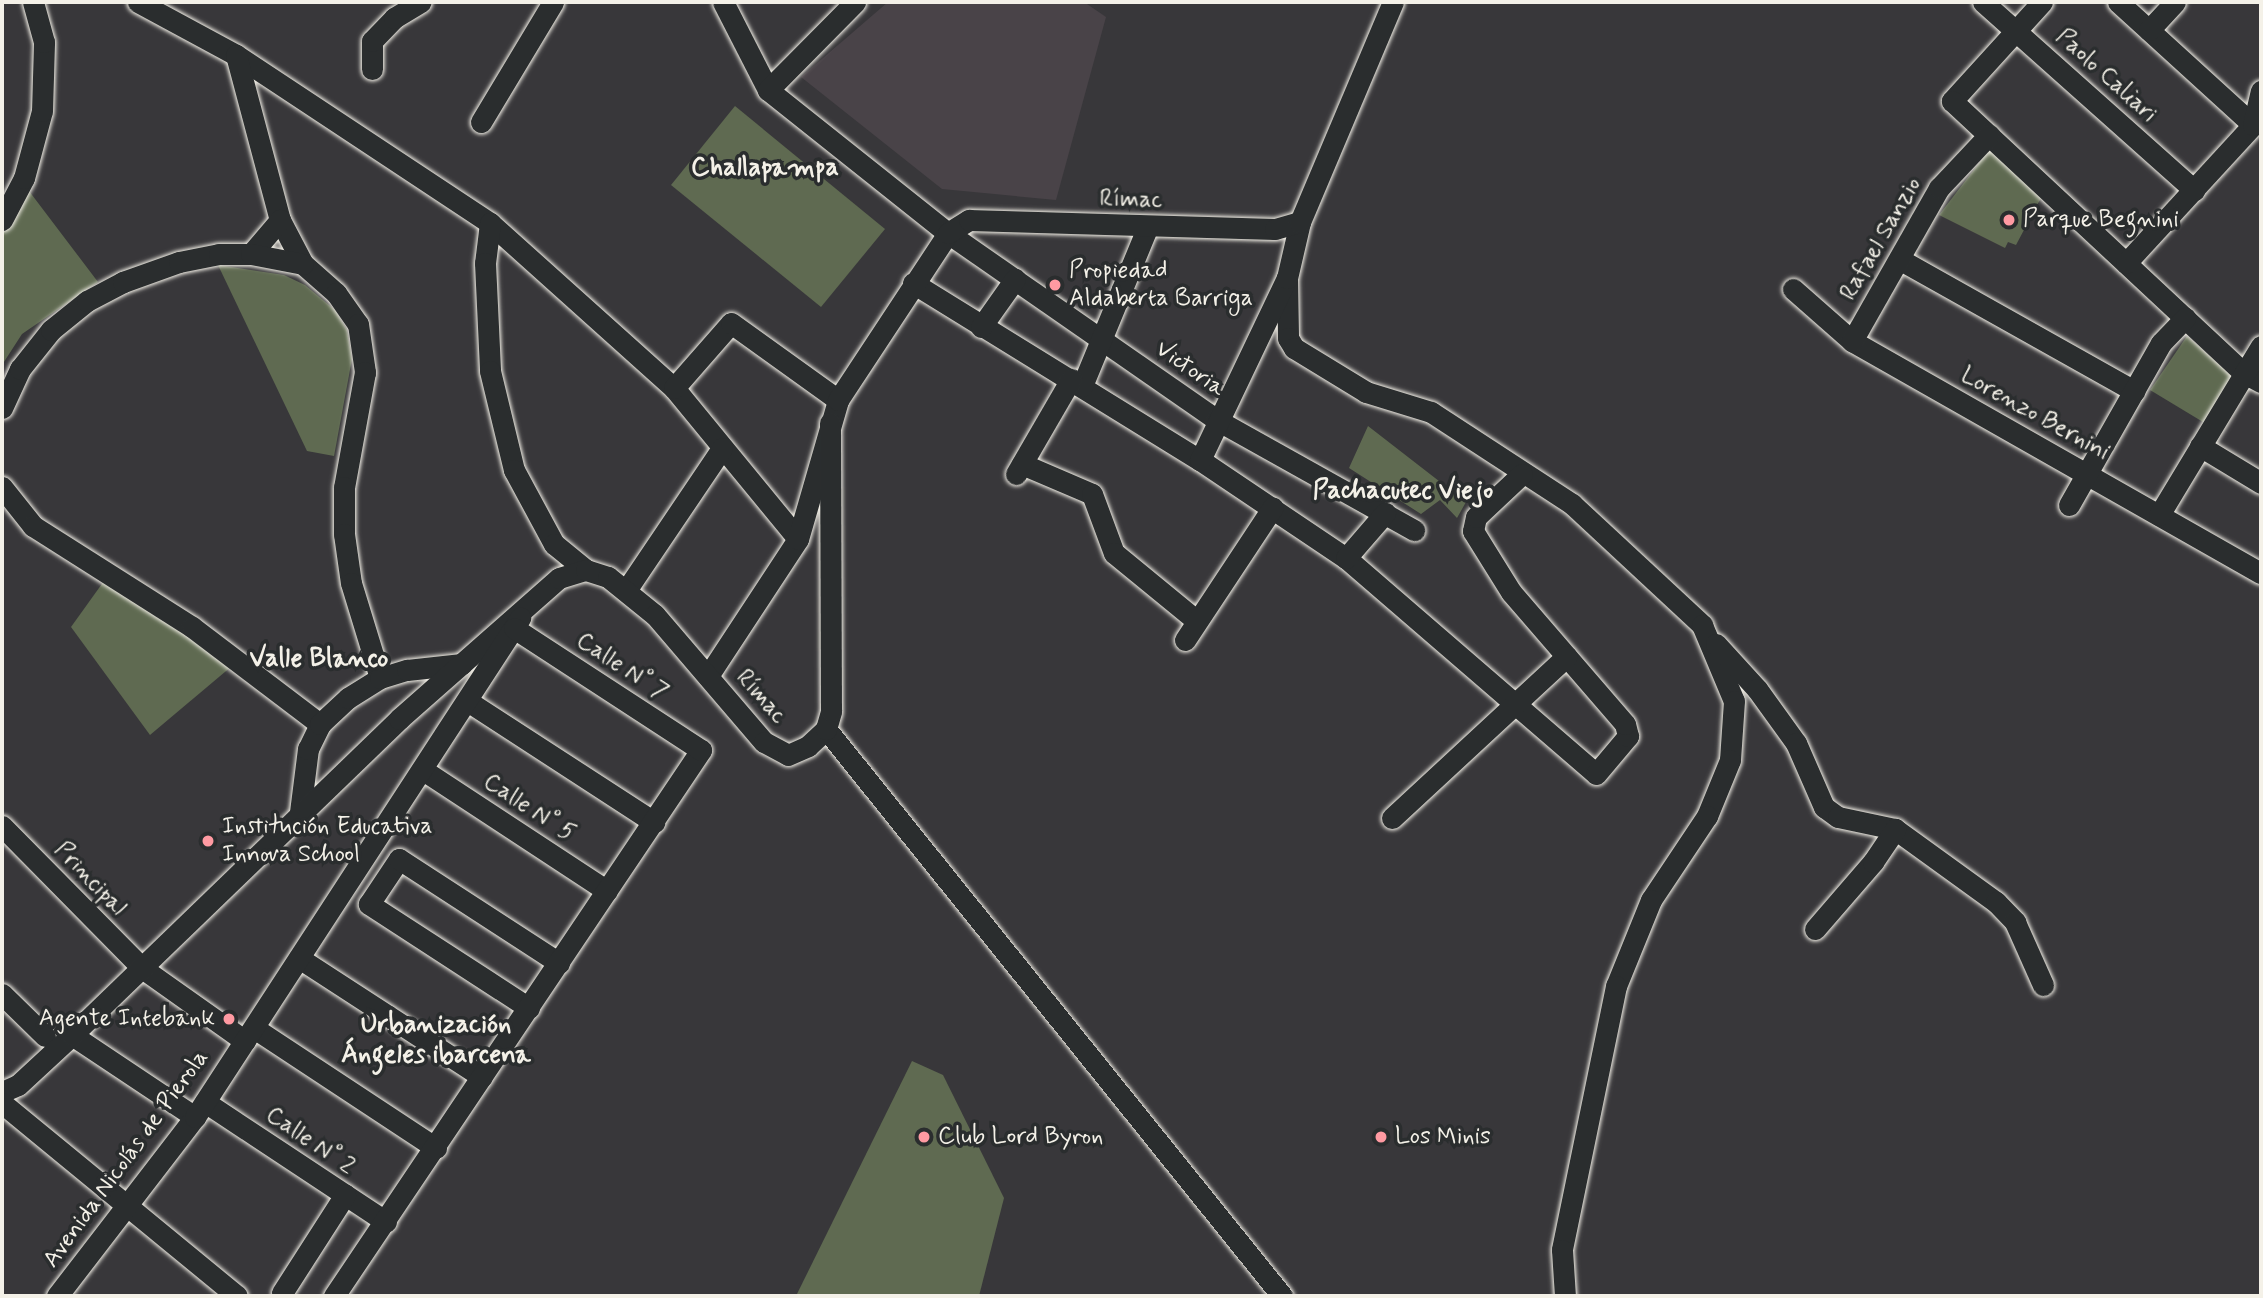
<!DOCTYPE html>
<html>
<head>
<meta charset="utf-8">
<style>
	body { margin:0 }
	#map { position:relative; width:2263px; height:1298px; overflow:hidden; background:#38373a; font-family:Mynerve,sans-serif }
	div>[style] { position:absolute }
	.built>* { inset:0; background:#494348 }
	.green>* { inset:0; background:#5f6a51 }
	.roads { filter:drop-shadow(0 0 2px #f4f1e8) drop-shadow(0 0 2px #f4f1e8) }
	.minor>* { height:21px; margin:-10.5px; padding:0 10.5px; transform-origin:10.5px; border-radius:10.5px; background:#2a2d2e }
	.dots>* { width:19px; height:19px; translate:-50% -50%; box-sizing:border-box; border:4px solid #2a2d2e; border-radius:50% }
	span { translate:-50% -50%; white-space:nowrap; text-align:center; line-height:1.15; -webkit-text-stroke:7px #2a2d2e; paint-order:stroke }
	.street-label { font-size:24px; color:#f4f1e8 }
	.poi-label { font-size:24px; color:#f4f1e8 }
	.left { translate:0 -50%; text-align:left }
	.right { translate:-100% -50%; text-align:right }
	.neighbourhood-label { font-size:26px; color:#f4f1e8; font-weight:700 }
	.frame { position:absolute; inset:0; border:4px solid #f4f1e8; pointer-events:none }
</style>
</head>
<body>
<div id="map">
	<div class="built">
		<i style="clip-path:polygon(888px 2px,1084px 2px,1106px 17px,1056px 200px,942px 189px,801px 77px)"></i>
	</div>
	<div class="green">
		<i style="clip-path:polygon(735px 106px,885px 229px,821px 307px,671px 185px)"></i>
		<i style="clip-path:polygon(1989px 150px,2042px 196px,2016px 245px,2008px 242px,2005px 248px,1939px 215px)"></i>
		<i style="clip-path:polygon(26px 187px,98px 282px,22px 334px,2px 365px,2px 229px)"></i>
		<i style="clip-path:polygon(218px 265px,284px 275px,305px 285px,335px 310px,347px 330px,352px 359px,334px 456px,307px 451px)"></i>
		<i style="clip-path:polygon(2187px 336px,2235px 379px,2208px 425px,2150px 390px)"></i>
		<i style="clip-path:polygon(1368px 426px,1466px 502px,1457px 518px,1440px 500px,1421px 514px,1349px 468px)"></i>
		<i style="clip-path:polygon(104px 581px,232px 666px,150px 735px,71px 627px)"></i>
		<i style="clip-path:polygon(912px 1061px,943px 1075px,1004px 1198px,979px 1296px,796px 1296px)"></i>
	</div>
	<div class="roads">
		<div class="minor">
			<i style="left:138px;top:2px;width:111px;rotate:28.4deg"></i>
			<i style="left:236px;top:55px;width:305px;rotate:33.5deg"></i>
			<i style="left:490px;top:223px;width:247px;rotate:41.9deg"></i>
			<i style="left:674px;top:388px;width:195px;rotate:50.6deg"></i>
			<i style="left:723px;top:2px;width:99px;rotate:62.9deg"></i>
			<i style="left:768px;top:90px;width:230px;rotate:38.5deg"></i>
			<i style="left:948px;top:233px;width:328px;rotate:34.8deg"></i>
			<i style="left:1217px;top:420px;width:226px;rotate:29.2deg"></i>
			<i style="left:1983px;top:2px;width:283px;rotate:41.7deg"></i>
			<i style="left:2042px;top:2px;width:134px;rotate:132.3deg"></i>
			<i style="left:1952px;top:101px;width:399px;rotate:43deg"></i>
			<i style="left:2244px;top:373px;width:19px;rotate:28deg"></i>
			<i style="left:2118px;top:2px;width:183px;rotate:42.3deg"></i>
			<i style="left:2149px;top:30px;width:38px;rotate:-47deg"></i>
			<i style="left:236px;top:55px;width:171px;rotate:75.1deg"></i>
			<i style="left:280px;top:220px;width:50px;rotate:62.4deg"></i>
			<i style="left:303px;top:264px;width:44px;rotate:41.3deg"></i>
			<i style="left:336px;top:293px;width:38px;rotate:55deg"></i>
			<i style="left:358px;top:324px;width:49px;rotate:81.7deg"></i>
			<i style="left:365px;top:372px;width:117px;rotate:100.3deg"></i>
			<i style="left:344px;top:487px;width:47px;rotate:90deg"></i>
			<i style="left:344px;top:534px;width:49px;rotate:81.9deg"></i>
			<i style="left:351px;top:583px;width:99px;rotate:73deg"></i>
			<i style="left:372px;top:69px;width:28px;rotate:-90deg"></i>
			<i style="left:372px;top:41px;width:32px;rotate:-46deg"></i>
			<i style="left:394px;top:18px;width:31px;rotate:-31deg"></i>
			<i style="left:768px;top:90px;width:124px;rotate:-45.3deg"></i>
			<i style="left:481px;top:122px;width:140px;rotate:-59deg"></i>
			<i style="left:2px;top:220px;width:47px;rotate:-62.4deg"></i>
			<i style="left:24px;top:178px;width:69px;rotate:-75deg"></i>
			<i style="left:42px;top:111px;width:69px;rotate:-88.3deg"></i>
			<i style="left:44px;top:42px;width:41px;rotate:-105.4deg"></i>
			<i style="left:490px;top:223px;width:40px;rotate:97.1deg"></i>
			<i style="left:485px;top:263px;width:108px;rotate:87.3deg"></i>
			<i style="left:490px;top:371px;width:102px;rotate:76.4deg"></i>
			<i style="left:514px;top:470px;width:84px;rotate:61.6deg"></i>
			<i style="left:554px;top:544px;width:41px;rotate:39.1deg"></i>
			<i style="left:251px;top:254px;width:45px;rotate:-49.5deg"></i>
			<i style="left:1899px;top:259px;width:270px;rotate:29.3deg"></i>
			<i style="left:2126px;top:263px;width:188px;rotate:-47.4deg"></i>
			<i style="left:2253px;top:125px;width:35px;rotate:-77deg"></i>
			<i style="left:1287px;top:278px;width:60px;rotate:89deg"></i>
			<i style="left:1288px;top:338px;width:12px;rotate:59deg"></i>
			<i style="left:1294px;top:348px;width:84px;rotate:31.4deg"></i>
			<i style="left:1366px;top:392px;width:68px;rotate:17.1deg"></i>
			<i style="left:1431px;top:412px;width:168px;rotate:33.1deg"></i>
			<i style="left:1572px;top:504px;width:178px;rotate:42.9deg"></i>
			<i style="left:1702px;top:625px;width:82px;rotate:67.2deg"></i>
			<i style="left:1734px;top:701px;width:59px;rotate:93.9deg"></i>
			<i style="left:1730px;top:760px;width:61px;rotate:112.3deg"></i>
			<i style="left:1707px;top:816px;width:101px;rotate:123.7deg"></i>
			<i style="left:1651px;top:900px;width:93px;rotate:112.1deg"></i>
			<i style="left:1616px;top:986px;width:269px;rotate:101.6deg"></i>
			<i style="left:1562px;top:1250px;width:46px;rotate:86.3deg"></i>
			<i style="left:913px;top:283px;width:337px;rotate:31.7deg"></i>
			<i style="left:1200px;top:460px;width:176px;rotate:33.9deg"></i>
			<i style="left:1346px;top:558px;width:330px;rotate:40.8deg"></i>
			<i style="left:1596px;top:774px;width:50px;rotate:-49.9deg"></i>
			<i style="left:1628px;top:736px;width:12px;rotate:-104deg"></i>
			<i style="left:1625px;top:724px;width:174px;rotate:-130.8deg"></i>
			<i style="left:1511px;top:592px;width:72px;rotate:-121.9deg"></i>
			<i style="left:1473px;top:531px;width:14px;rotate:-78deg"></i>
			<i style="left:1476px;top:517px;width:63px;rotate:-43.1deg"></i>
			<i style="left:1793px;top:289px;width:79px;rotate:41.4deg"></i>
			<i style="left:1852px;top:341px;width:470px;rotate:29.6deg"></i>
			<i style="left:981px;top:327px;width:59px;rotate:-54.7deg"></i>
			<i style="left:1852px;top:341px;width:176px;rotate:-60.4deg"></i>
			<i style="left:1939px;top:188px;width:73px;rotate:-46.7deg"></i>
			<i style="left:1082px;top:386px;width:171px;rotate:-67.6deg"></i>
			<i style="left:674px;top:388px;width:86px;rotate:-48.8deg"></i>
			<i style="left:731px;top:323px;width:132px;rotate:35.7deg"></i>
			<i style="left:2px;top:408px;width:43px;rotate:-65.2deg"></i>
			<i style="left:20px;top:369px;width:50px;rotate:-51.5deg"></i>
			<i style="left:51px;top:330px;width:46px;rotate:-38.9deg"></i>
			<i style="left:87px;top:301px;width:41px;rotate:-27.8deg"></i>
			<i style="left:123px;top:282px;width:59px;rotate:-19.7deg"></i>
			<i style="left:179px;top:262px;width:41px;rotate:-11.3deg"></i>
			<i style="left:219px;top:254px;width:32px"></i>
			<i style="left:251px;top:254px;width:53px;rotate:10.9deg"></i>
			<i style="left:2200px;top:446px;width:71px;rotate:31.2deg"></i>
			<i style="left:1200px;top:460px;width:202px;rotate:-64.5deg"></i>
			<i style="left:1287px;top:278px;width:57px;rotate:-76.9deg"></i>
			<i style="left:1022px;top:464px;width:76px;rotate:23.2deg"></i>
			<i style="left:1092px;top:494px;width:63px;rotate:69.6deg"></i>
			<i style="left:1114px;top:553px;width:107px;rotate:39.3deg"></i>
			<i style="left:1016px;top:474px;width:110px;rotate:-59.9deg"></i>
			<i style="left:2px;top:487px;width:50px;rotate:51.5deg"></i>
			<i style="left:33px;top:526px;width:188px;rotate:32.4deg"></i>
			<i style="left:192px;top:627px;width:161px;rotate:37.2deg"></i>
			<i style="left:2069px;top:505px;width:186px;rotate:-60.4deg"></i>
			<i style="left:2161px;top:343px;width:35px;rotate:-46deg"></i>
			<i style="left:2159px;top:515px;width:197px;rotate:-58.9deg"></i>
			<i style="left:1346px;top:558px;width:60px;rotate:-49.1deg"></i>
			<i style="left:627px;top:589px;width:170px;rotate:-56deg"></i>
			<i style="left:1185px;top:640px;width:159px;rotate:-56.5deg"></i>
			<i style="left:1716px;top:644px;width:61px;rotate:47.7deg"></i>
			<i style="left:1757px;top:689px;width:67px;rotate:54.2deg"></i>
			<i style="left:1796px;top:743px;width:70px;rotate:66.4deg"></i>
			<i style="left:1824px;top:807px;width:17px;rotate:36deg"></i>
			<i style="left:1838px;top:817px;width:58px;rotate:11.9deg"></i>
			<i style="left:1895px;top:829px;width:125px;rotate:35.9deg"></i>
			<i style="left:1996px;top:902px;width:28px;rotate:46deg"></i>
			<i style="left:2015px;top:922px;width:69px;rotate:66deg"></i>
			<i style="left:708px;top:676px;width:164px;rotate:-56.7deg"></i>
			<i style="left:798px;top:539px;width:145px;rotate:-73.9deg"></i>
			<i style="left:838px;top:400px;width:200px;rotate:-56.6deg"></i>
			<i style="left:948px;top:233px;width:25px;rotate:-32deg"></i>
			<i style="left:969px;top:220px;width:306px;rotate:1.7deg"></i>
			<i style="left:1275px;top:229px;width:26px;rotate:-16deg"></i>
			<i style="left:1300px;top:222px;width:239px;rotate:-67.1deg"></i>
			<i style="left:469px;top:702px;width:221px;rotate:33deg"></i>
			<i style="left:826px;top:729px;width:728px;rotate:51.19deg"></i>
			<i style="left:423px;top:770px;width:220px;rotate:33.3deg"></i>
			<i style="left:300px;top:812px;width:64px;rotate:-82.8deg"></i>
			<i style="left:308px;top:749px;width:28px;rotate:-64deg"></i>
			<i style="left:320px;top:724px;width:38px;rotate:-43deg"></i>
			<i style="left:348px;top:698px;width:38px;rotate:-32deg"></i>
			<i style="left:380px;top:678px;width:28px;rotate:-17deg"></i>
			<i style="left:407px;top:670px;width:55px;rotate:-6.2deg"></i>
			<i style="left:1392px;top:818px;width:238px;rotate:-42.8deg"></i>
			<i style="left:2px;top:826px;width:199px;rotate:45.4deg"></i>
			<i style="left:142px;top:968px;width:126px;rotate:35.3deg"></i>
			<i style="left:1815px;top:929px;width:89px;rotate:-49.1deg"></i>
			<i style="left:1873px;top:862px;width:40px;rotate:-56deg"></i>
			<i style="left:299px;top:958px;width:218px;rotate:33deg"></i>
			<i style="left:2px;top:994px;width:60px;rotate:44.3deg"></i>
			<i style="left:529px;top:1008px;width:191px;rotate:-147deg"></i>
			<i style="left:369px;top:904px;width:54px;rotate:-56.3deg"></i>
			<i style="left:399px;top:859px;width:191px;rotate:33deg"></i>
			<i style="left:254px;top:1028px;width:218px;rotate:33.4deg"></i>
			<i style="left:72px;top:1035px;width:148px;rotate:33.7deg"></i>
			<i style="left:2px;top:1092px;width:17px;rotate:-24deg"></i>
			<i style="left:18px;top:1085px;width:74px;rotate:-42.8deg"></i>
			<i style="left:72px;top:1035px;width:455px;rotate:-44deg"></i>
			<i style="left:399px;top:719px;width:213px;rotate:-41.4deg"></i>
			<i style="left:559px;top:578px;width:28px;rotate:-17deg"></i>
			<i style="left:586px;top:570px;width:23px;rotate:18deg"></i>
			<i style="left:608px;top:577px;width:60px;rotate:39deg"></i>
			<i style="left:655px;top:615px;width:167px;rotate:49.4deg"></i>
			<i style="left:764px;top:742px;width:27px;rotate:28deg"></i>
			<i style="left:788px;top:755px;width:22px;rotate:-24deg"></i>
			<i style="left:808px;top:746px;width:25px;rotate:-43deg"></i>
			<i style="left:826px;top:729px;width:19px;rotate:-74deg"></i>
			<i style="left:831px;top:711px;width:288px;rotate:-90.2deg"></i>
			<i style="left:205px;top:1102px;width:217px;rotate:33.5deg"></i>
			<i style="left:2px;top:1103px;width:304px;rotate:39.4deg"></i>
			<i style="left:282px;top:1293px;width:117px;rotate:-57.3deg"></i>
			<i style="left:57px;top:1296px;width:226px;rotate:-52.4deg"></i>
			<i style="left:195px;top:1117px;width:596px;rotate:-56.92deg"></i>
			<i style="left:334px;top:1296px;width:658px;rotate:-56.09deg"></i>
			<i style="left:701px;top:750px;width:223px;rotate:-146.9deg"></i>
		</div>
	</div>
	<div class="dots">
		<i style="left:2009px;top:220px;background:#ff9aa2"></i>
		<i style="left:1055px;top:285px;background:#ff9aa2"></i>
		<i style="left:208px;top:841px;background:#ff9aa2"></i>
		<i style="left:229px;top:1019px;background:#ff9aa2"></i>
		<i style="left:924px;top:1137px;background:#ff9aa2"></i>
		<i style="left:1381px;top:1137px;background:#ff9aa2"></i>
	</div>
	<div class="street-label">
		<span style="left:2106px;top:76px;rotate:42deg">Paolo Caliari</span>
		<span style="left:1131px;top:200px;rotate:2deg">Rímac</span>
		<span style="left:1881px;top:239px;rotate:-60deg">Rafael Sanzio</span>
		<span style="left:1190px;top:369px;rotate:35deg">Victoria</span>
		<span style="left:2035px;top:414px;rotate:29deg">Lorenzo Bernini</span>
		<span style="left:622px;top:667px;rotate:33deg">Calle N° 7</span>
		<span style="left:761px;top:697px;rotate:49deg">Rímac</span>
		<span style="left:529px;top:808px;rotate:33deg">Calle N° 5</span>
		<span style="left:90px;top:879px;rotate:46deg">Principal</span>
		<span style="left:310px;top:1141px;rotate:34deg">Calle N° 2</span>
		<span style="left:126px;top:1159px;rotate:-54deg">Avenida Nicolás de Pierola</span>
	</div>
	<div class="poi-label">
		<span class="left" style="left:2023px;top:220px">Parque Begnini</span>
		<span class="left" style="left:1069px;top:285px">Propiedad<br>Aldaberta Barriga</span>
		<span class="left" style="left:222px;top:841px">Institución Educativa<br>Innova School</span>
		<span class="right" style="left:215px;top:1019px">Agente Intebank</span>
		<span class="left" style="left:938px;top:1137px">Club Lord Byron</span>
		<span class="left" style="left:1395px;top:1137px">Los Minis</span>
	</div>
	<div class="neighbourhood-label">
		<span style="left:765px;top:169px">Challapampa</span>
		<span style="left:1403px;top:492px">Pachacutec Viejo</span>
		<span style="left:319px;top:660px">Valle Blanco</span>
		<span style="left:436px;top:1041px">Urbanización<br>Ángeles ibarcena</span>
	</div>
	<div class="frame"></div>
</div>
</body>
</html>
